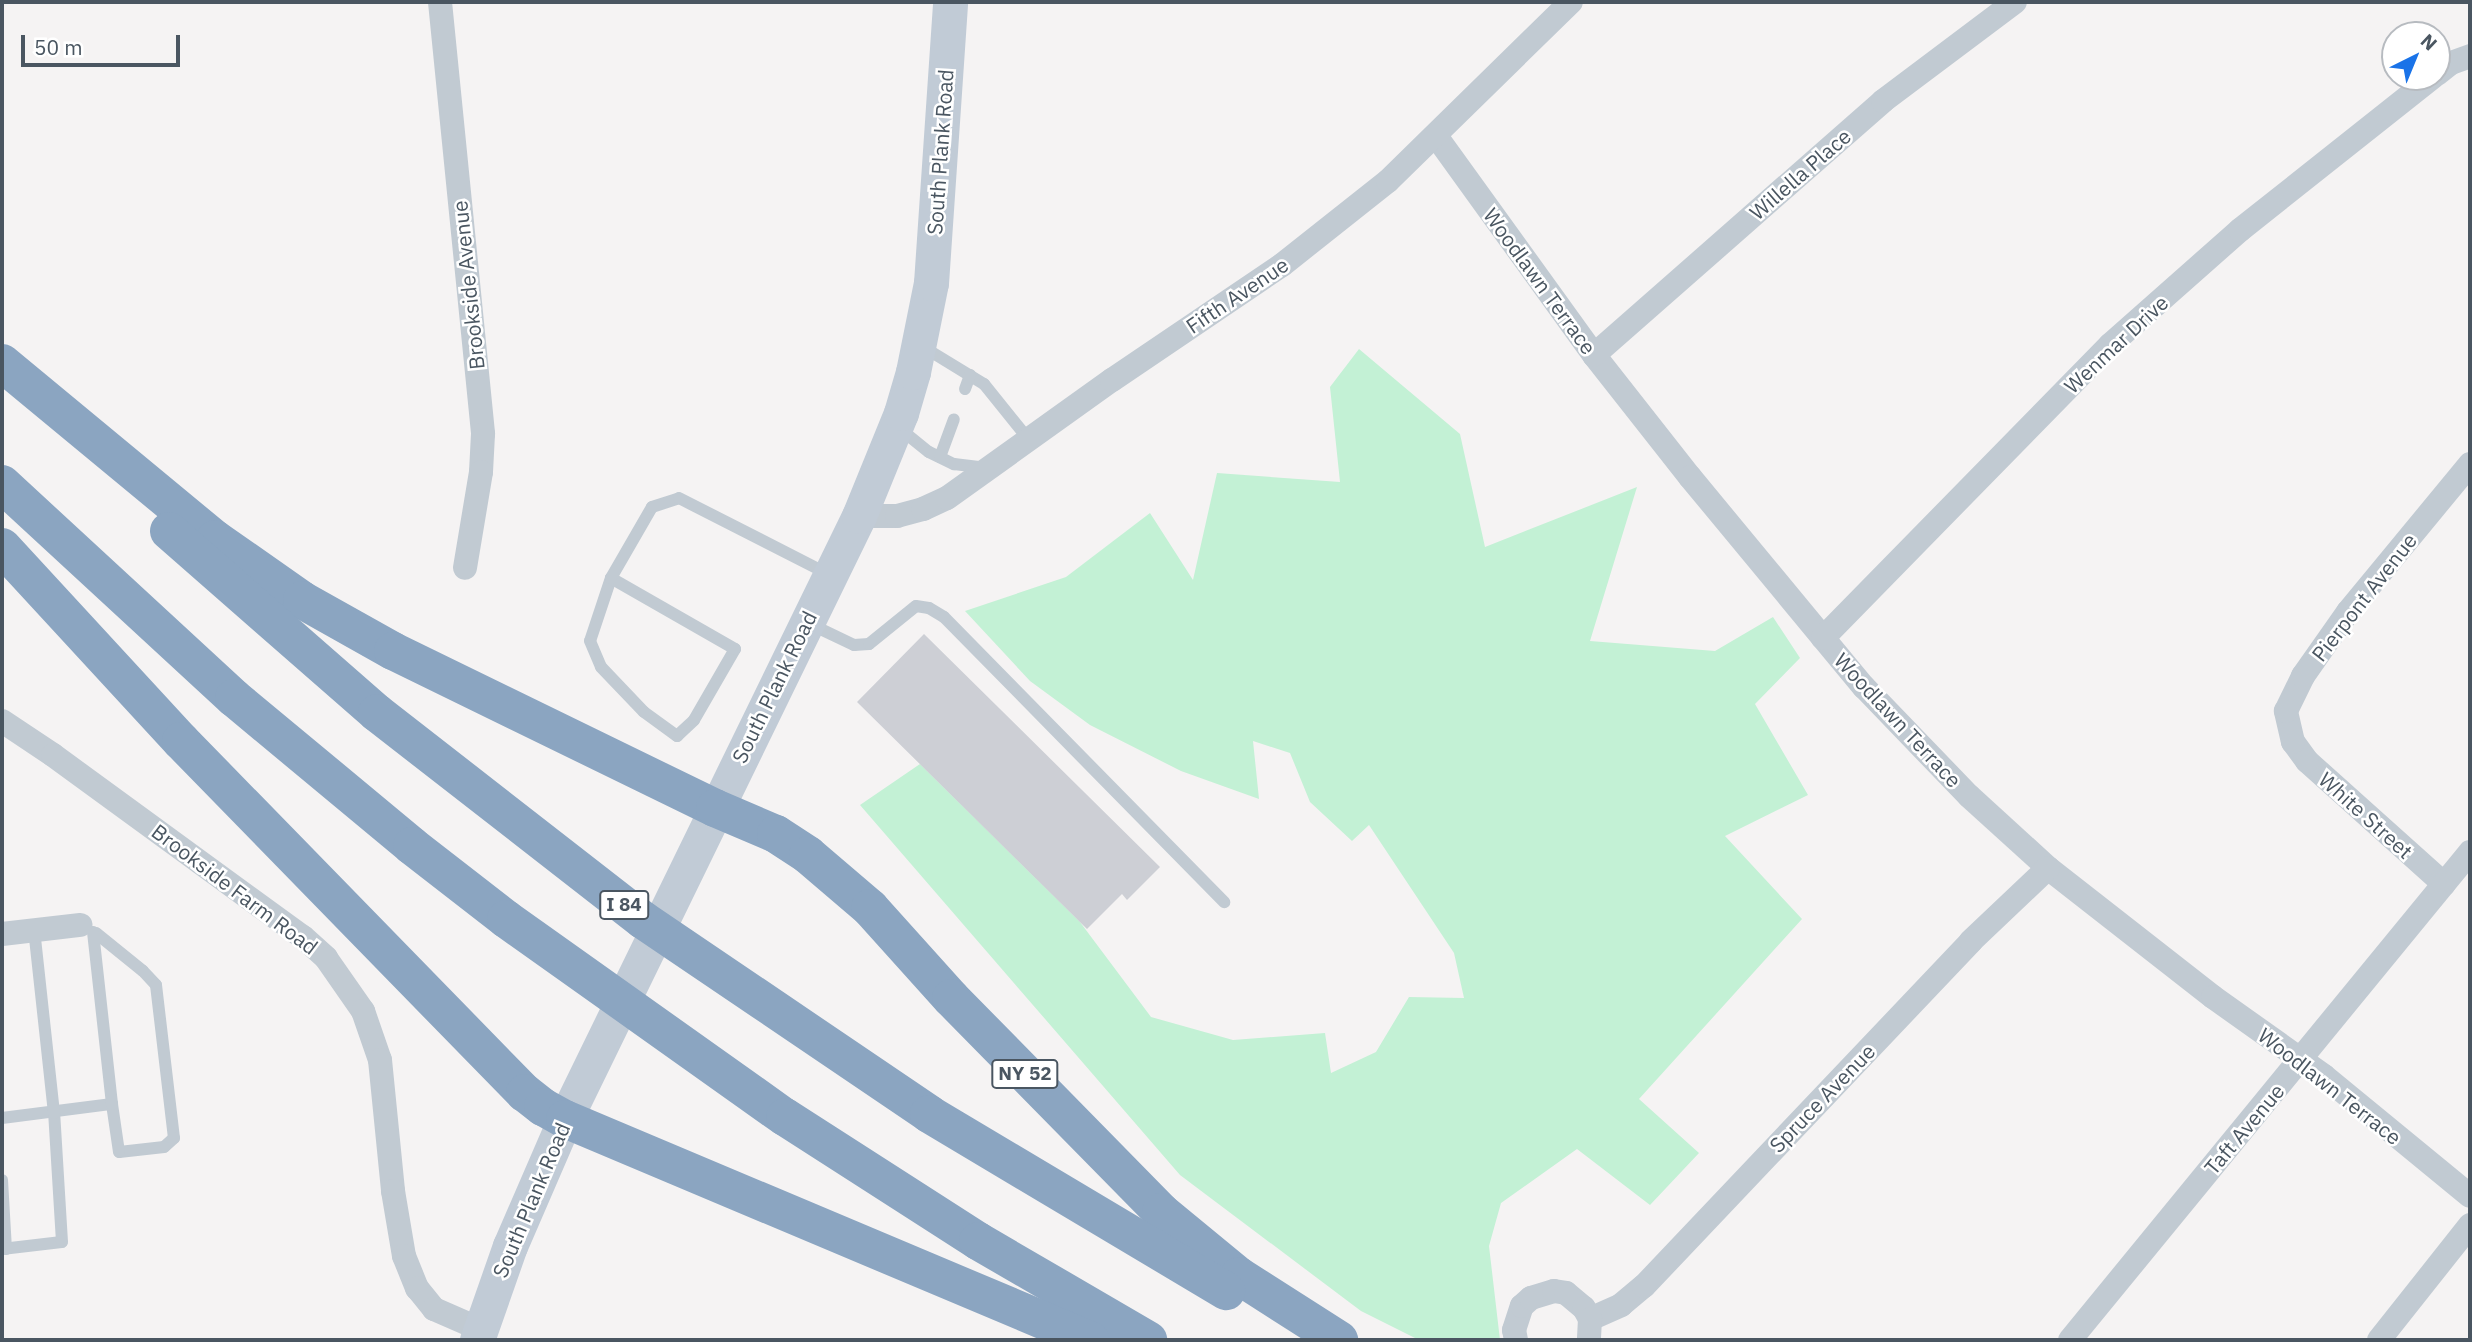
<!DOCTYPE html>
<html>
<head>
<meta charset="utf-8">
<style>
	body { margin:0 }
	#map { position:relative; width:2472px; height:1342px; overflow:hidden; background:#f5f3f3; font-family:"IBM Plex Sans",sans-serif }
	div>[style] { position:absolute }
	.green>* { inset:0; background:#c3f1d5 }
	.building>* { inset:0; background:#cdcfd5 }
	.lane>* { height:12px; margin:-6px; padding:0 6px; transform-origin:6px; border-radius:6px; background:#c1cad2 }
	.street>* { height:24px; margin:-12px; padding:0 12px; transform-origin:12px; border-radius:12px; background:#c1cad2 }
	.secondary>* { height:35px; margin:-17.5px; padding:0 17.5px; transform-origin:17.5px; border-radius:17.5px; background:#c1cbd6 }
	.highway>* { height:38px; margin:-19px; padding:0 19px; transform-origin:19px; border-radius:19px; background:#8ba5c1 }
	span { translate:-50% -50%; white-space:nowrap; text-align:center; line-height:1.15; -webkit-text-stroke:5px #fff; paint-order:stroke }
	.shield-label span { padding:2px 5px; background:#fff; border:2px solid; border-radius:5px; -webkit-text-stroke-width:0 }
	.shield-label { font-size:19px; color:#4a5661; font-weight:700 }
	.street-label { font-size:21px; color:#4a5661 }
	.frame { position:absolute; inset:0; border:4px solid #4a5661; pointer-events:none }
	.north { position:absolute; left:2381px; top:21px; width:70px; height:70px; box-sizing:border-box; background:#fff; border:2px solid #b7bbc0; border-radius:50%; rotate:43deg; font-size:19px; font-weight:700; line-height:28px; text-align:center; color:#4a5661 }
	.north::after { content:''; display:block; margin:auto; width:24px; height:32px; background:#1a73e8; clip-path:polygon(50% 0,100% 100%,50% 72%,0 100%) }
	.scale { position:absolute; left:21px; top:35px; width:159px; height:32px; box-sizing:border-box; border:4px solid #4a5661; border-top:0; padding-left:9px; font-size:21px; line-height:24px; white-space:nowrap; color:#4a5661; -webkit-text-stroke:5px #fff; paint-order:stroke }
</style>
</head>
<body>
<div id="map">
	<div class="green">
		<i style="clip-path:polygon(1359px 349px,1460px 434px,1485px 547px,1637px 487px,1590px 641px,1715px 651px,1773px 617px,1800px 658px,1755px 704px,1808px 795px,1725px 836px,1802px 919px,1639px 1099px,1699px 1153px,1650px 1205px,1577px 1149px,1501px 1203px,1489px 1246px,1500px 1340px,1419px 1340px,1361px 1311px,1180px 1175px,860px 805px,920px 764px,1080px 922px,1151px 1017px,1233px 1040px,1325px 1033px,1331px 1073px,1376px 1052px,1409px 997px,1464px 998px,1454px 953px,1369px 825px,1352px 841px,1310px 802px,1290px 753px,1253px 741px,1259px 799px,1181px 771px,1090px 725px,1030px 681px,965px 611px,1066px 577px,1150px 513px,1193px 580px,1217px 473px,1340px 482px,1330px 387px)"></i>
	</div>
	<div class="building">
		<i style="clip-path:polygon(924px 634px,1160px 867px,1127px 900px,1122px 894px,1087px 929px,857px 702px)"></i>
	</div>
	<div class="lane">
		<i style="left:920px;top:345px;width:75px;rotate:31.4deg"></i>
		<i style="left:984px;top:384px;width:72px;rotate:51.2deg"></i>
		<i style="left:965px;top:389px;width:15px;rotate:-70deg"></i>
		<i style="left:899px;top:428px;width:38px;rotate:39deg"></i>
		<i style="left:929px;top:452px;width:28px;rotate:26deg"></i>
		<i style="left:954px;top:464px;width:31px;rotate:7deg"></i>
		<i style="left:940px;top:457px;width:40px;rotate:-69.8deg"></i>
		<i style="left:611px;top:578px;width:66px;rotate:108.4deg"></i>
		<i style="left:590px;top:641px;width:28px;rotate:67deg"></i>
		<i style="left:601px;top:667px;width:62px;rotate:46.3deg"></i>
		<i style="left:644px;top:712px;width:41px;rotate:36deg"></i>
		<i style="left:677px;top:736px;width:23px;rotate:-43deg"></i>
		<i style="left:694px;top:720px;width:82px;rotate:-60deg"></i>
		<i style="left:735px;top:649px;width:143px;rotate:-150.2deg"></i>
		<i style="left:611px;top:578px;width:82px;rotate:-60deg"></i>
		<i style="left:652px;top:507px;width:28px;rotate:-18deg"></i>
		<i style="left:679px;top:498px;width:169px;rotate:27deg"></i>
		<i style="left:810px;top:624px;width:49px;rotate:25.5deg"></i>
		<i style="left:854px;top:645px;width:15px;rotate:-4deg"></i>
		<i style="left:869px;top:644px;width:60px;rotate:-39deg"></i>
		<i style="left:916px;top:606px;width:13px;rotate:9deg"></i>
		<i style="left:929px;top:608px;width:17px;rotate:31deg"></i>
		<i style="left:944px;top:617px;width:400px;rotate:45.5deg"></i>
		<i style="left:96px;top:933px;width:60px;rotate:39deg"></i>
		<i style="left:143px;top:971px;width:19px;rotate:47deg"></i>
		<i style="left:156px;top:985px;width:154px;rotate:83.3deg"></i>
		<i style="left:174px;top:1138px;width:13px;rotate:138deg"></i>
		<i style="left:164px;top:1147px;width:45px;rotate:173.7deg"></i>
		<i style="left:119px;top:1152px;width:49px;rotate:-98.3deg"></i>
		<i style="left:2px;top:1118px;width:111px;rotate:-7.3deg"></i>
		<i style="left:112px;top:1104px;width:173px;rotate:-96.3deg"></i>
		<i style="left:2px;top:1180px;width:69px;rotate:86.7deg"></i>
		<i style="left:2px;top:1249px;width:60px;rotate:-6.7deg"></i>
		<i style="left:62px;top:1242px;width:129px;rotate:-93.5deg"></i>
		<i style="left:54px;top:1113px;width:185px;rotate:-96.2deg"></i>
	</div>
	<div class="street">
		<i style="left:440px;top:2px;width:434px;rotate:84.3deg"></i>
		<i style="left:483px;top:434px;width:38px;rotate:93deg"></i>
		<i style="left:481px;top:472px;width:97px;rotate:99.5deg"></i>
		<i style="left:2437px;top:74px;width:18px;rotate:-38deg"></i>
		<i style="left:2451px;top:63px;width:20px;rotate:-20deg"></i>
		<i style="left:1436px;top:136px;width:270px;rotate:54.2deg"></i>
		<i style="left:1594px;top:355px;width:155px;rotate:51.8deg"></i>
		<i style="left:1690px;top:477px;width:273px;rotate:50.4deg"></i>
		<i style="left:1864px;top:687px;width:151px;rotate:46.1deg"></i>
		<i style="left:1969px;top:796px;width:107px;rotate:42.3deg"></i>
		<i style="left:2048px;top:868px;width:209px;rotate:38deg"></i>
		<i style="left:2213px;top:997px;width:136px;rotate:35.4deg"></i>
		<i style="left:2324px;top:1076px;width:189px;rotate:39.4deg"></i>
		<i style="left:1594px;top:355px;width:385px;rotate:-41.3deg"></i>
		<i style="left:1883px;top:101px;width:165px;rotate:-36.9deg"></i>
		<i style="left:859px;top:516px;width:38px"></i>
		<i style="left:897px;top:516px;width:27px;rotate:-15deg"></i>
		<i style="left:923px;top:509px;width:26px;rotate:-25deg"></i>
		<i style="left:947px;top:498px;width:203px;rotate:-35.6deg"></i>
		<i style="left:1112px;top:380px;width:205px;rotate:-34.1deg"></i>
		<i style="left:1282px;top:265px;width:135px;rotate:-38.4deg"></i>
		<i style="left:1388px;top:181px;width:256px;rotate:-44.4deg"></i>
		<i style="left:1823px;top:638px;width:410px;rotate:-45.6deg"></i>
		<i style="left:2110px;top:345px;width:174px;rotate:-41.5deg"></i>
		<i style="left:2240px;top:230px;width:246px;rotate:-38.4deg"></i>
		<i style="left:2px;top:721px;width:61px;rotate:33.7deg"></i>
		<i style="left:53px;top:755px;width:309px;rotate:36.1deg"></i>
		<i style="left:303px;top:937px;width:31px;rotate:42deg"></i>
		<i style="left:326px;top:958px;width:65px;rotate:55.1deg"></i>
		<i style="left:363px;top:1011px;width:52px;rotate:70.9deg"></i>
		<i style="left:380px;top:1060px;width:132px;rotate:84.3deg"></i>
		<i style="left:393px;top:1191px;width:66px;rotate:80.4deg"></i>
		<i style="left:404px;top:1256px;width:35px;rotate:68deg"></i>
		<i style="left:417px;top:1288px;width:27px;rotate:51deg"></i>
		<i style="left:434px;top:1309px;width:50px;rotate:23.5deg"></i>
		<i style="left:2444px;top:884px;width:184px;rotate:-138.1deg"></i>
		<i style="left:2307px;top:761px;width:24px;rotate:-126deg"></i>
		<i style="left:2293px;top:742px;width:32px;rotate:-103deg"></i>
		<i style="left:2286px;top:711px;width:39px;rotate:-64deg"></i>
		<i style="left:2303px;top:676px;width:78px;rotate:-54.9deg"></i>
		<i style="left:2348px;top:612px;width:192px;rotate:-50.5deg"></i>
		<i style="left:2px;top:934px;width:79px;rotate:-6.6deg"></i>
		<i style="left:1590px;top:1319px;width:34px;rotate:-24deg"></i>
		<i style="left:1621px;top:1305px;width:30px;rotate:-40deg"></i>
		<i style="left:1644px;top:1286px;width:475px;rotate:-46.5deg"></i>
		<i style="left:1971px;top:941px;width:106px;rotate:-43.5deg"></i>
		<i style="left:1516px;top:1340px;width:10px;rotate:-101deg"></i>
		<i style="left:1514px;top:1330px;width:25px;rotate:-72deg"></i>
		<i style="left:1522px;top:1306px;width:12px;rotate:-42deg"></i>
		<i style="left:1531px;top:1298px;width:24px;rotate:-17deg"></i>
		<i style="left:1554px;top:1291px;width:12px;rotate:9deg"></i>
		<i style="left:1566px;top:1293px;width:23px;rotate:40deg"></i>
		<i style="left:1584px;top:1308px;width:13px;rotate:61deg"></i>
		<i style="left:1590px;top:1319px;width:21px;rotate:93deg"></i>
		<i style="left:2070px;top:1340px;width:631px;rotate:-50.66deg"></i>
		<i style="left:2379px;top:1340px;width:147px;rotate:-51.6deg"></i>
	</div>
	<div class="secondary">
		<i style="left:477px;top:1340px;width:100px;rotate:-70.7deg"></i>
		<i style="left:510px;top:1246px;width:138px;rotate:-66.6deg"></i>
		<i style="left:565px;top:1119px;width:671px;rotate:-64.01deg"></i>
		<i style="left:859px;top:516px;width:111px;rotate:-67.8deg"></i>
		<i style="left:901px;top:413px;width:43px;rotate:-73.7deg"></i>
		<i style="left:913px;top:372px;width:91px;rotate:-78.6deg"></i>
		<i style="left:931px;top:283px;width:282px;rotate:-86.1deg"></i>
	</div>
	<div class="highway">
		<i style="left:2px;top:363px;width:276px;rotate:39.6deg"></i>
		<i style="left:215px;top:539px;width:106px;rotate:35deg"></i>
		<i style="left:302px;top:600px;width:104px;rotate:29.3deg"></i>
		<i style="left:393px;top:651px;width:358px;rotate:26deg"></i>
		<i style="left:715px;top:808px;width:66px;rotate:23.1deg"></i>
		<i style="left:776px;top:834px;width:38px;rotate:33deg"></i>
		<i style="left:808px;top:855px;width:82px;rotate:40.5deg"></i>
		<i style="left:870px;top:908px;width:121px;rotate:48deg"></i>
		<i style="left:951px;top:998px;width:300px;rotate:45.5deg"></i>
		<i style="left:1161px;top:1212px;width:101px;rotate:39.4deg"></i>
		<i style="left:1239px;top:1276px;width:119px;rotate:32.6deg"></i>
		<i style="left:2px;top:484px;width:316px;rotate:42.7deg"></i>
		<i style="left:234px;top:698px;width:231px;rotate:39.7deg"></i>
		<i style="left:412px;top:846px;width:119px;rotate:37.8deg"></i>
		<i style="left:506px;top:919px;width:342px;rotate:35.4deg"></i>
		<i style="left:785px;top:1117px;width:229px;rotate:32.7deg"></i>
		<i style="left:978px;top:1241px;width:197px;rotate:30.2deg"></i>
		<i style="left:169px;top:531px;width:276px;rotate:41.2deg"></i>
		<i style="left:377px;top:713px;width:337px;rotate:37.9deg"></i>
		<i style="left:643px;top:920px;width:346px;rotate:34.1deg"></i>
		<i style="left:929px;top:1114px;width:346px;rotate:30.8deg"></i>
		<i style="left:2px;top:547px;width:264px;rotate:47.3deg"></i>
		<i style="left:181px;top:741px;width:492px;rotate:45.7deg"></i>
		<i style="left:525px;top:1093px;width:23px;rotate:38deg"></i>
		<i style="left:543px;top:1107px;width:25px;rotate:29deg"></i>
		<i style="left:565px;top:1119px;width:570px;rotate:22.83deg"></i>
	</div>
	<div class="shield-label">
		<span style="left:624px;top:905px">I 84</span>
		<span style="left:1025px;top:1074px">NY 52</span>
	</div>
	<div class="street-label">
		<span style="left:940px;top:152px;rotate:-86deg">South Plank Road</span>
		<span style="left:1800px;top:174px;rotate:-41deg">Willella Place</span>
		<span style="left:1540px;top:281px;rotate:54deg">Woodlawn Terrace</span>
		<span style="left:468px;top:285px;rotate:-96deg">Brookside Avenue</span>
		<span style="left:1237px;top:295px;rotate:-34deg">Fifth Avenue</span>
		<span style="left:2116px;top:344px;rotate:-43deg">Wenmar Drive</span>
		<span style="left:2364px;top:597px;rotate:-52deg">Pierpont Avenue</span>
		<span style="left:774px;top:687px;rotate:-64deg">South Plank Road</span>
		<span style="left:1898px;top:720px;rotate:47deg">Woodlawn Terrace</span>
		<span style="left:2366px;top:815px;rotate:42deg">White Street</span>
		<span style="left:235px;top:889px;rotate:37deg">Brookside Farm Road</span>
		<span style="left:2330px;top:1086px;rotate:38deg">Woodlawn Terrace</span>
		<span style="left:1822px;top:1098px;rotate:-46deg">Spruce Avenue</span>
		<span style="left:2244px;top:1129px;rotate:-50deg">Taft Avenue</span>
		<span style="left:531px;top:1200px;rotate:-67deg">South Plank Road</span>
	</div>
	<div class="frame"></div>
	<div class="north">N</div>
	<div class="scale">50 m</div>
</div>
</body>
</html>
